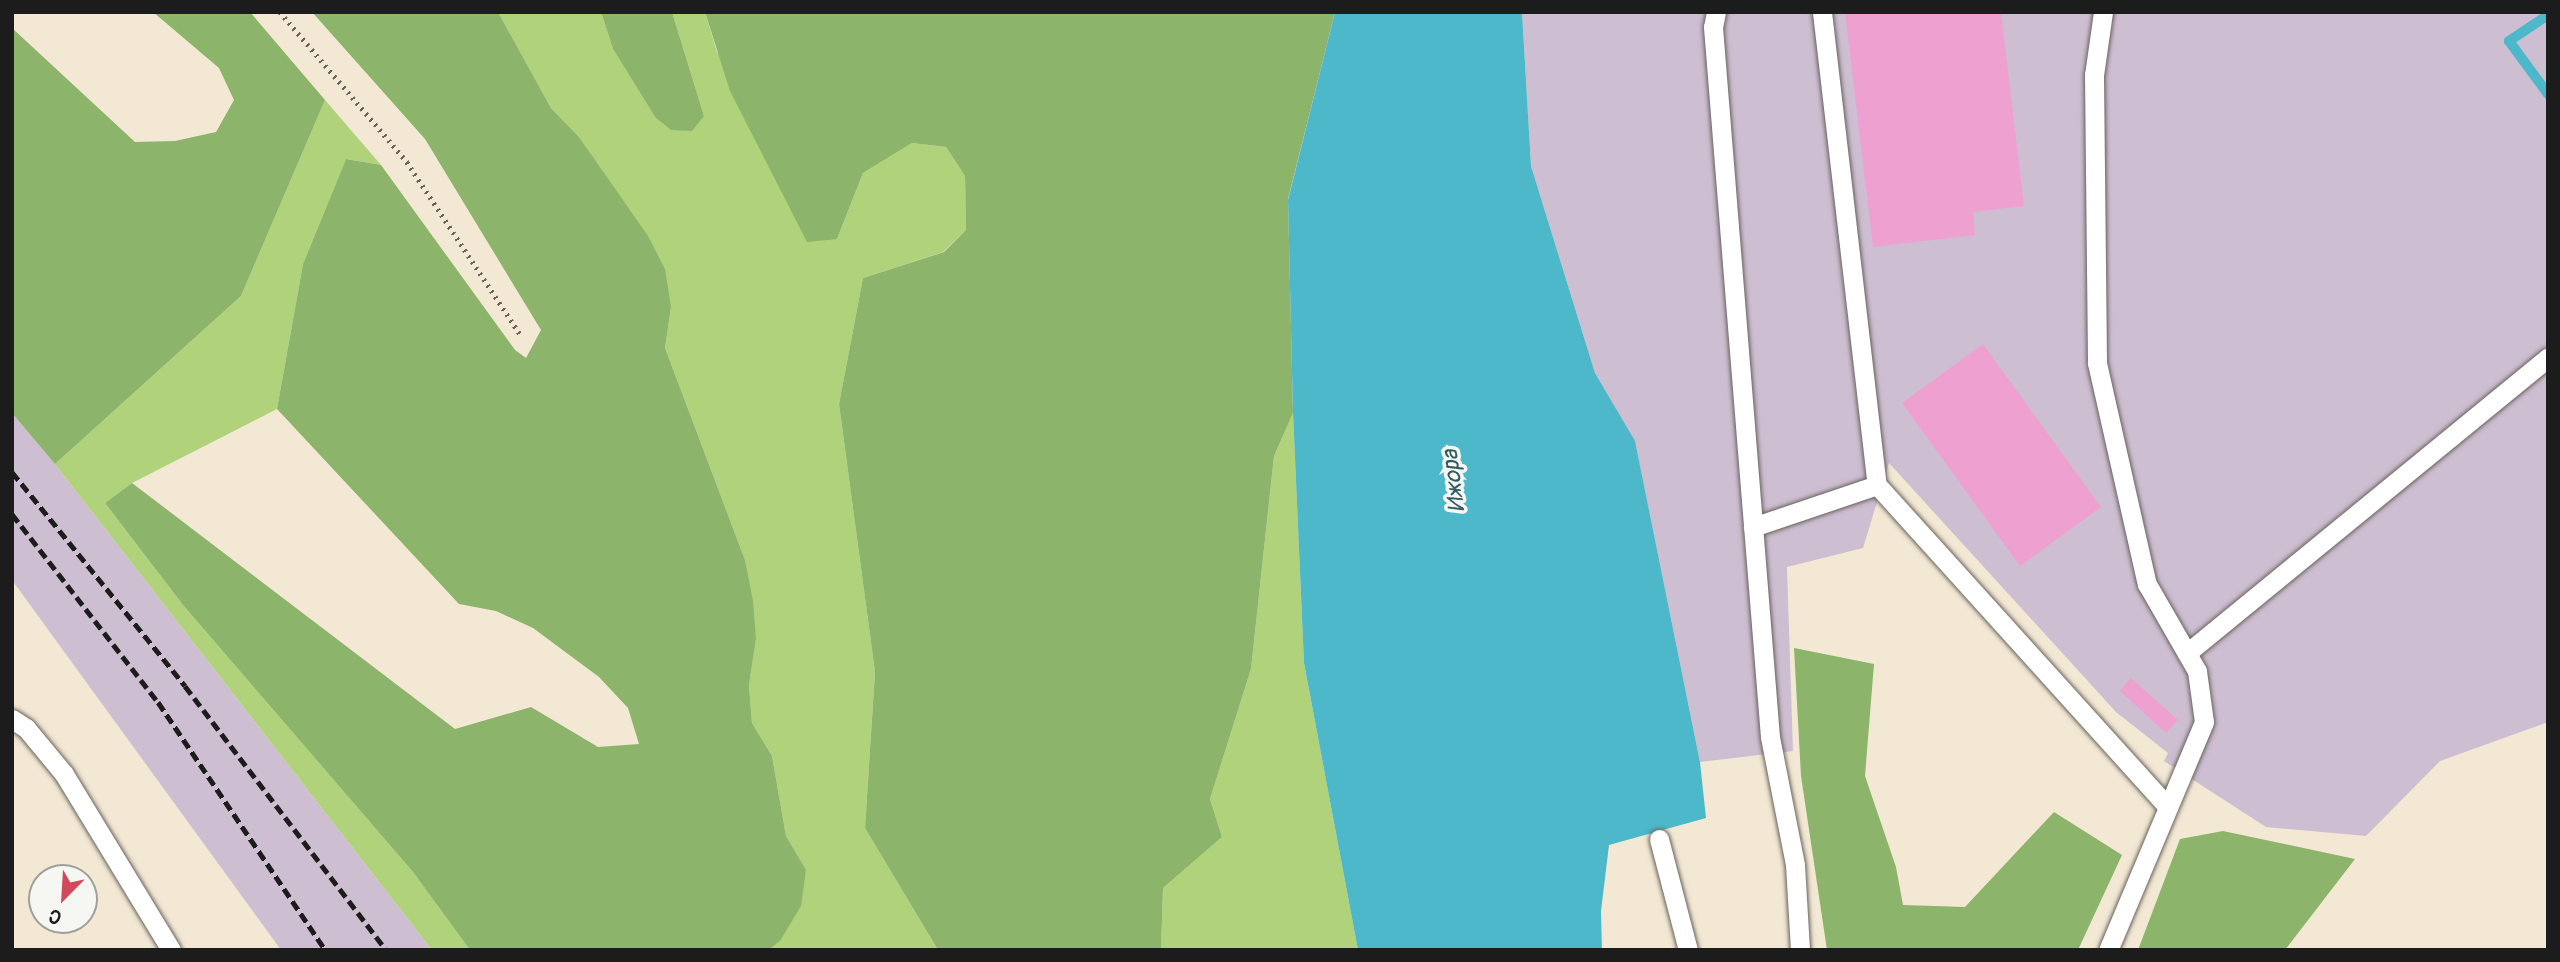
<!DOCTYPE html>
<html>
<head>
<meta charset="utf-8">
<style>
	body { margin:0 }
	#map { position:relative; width:2560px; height:962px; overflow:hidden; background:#f3e8d4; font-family:Pangolin,sans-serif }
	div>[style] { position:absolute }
	.industrial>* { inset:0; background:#cebed1 }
	.green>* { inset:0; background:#b0d27a }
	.forest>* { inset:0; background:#8cb46a }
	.water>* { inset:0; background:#4db8c9 }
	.stream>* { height:10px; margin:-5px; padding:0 5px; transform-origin:5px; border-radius:5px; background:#4db8c9 }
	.building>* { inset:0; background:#eea1d1 }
	.path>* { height:4.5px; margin-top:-2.25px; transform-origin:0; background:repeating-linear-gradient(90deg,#67635c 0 2px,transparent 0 7px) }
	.roads { filter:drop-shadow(0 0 2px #67635c) drop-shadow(0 0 2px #67635c) }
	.service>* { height:19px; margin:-9.5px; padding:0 9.5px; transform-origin:9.5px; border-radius:9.5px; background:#fff }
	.rail>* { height:5px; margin-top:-2.5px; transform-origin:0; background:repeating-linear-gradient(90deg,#1c1c1c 0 10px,transparent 0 15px) }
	span { translate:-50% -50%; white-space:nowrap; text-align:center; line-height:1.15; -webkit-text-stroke:7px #f6f6f2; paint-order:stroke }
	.water-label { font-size:23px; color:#305a61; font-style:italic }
	.frame { position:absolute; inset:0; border:14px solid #1c1c1c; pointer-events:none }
	.north { position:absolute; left:28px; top:864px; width:70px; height:70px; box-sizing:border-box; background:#f6f6f2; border:2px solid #9f9f9c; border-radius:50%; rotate:204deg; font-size:19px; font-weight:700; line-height:28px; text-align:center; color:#1c1c1c }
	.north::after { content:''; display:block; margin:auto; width:24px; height:32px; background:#d1495b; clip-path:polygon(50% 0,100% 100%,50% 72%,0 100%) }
</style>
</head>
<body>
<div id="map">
	<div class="industrial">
		<i style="clip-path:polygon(1522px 12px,2548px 12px,2548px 722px,2440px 761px,2366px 836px,2266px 827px,2164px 761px,2168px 753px,2116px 712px,1889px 463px,1863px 548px,1787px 567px,1793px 751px,1700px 762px,1635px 442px,1595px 373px,1531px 166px)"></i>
		<i style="clip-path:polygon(12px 413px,55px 464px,432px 950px,281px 950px,12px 580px)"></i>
	</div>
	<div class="green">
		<i style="clip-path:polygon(498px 12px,601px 12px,613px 49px,655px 117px,704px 116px,672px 12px,705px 12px,717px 52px,837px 239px,863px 173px,912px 143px,946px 147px,965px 176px,966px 230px,943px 252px,863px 278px,839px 404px,875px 672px,865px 828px,938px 950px,769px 950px,780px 941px,806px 871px,786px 836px,772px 756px,752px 723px,749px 685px,756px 639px,745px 560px,665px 348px,671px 307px,604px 174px,579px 137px,551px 108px)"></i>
		<i style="clip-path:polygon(325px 100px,381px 165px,346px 159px,303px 264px,277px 409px,132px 483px,105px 503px,183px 605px,413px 872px,470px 950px,432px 950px,55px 464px,241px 296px)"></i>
		<i style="clip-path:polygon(1293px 413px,1304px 663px,1358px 950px,1161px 950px,1163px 888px,1222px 837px,1210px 799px,1251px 669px,1274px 456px)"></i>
	</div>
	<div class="forest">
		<i style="clip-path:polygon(153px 12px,250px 12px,325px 100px,241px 296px,55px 464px,12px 413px,12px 28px,135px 142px,175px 141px,216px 132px,234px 100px,219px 68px)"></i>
		<i style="clip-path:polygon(312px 12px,498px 12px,551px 108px,579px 137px,648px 236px,665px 269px,671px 307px,665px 348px,745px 560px,753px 601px,756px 639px,749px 685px,752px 723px,772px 756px,786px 836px,806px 870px,801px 906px,780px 941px,769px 950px,470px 950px,413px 872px,183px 605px,105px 503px,132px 483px,455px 729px,531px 707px,598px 747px,639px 744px,628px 708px,599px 677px,533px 628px,496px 611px,459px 604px,277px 409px,303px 264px,346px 159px,381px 165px,515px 350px,526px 358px,541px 330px,425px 139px)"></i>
		<i style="clip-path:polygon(601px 12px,672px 12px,704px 116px,692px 131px,671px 130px,655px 117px,613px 49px)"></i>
		<i style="clip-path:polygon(705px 12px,1335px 12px,1288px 199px,1293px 413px,1274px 456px,1251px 669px,1210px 799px,1222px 837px,1163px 888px,1161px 950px,938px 950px,865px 828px,875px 672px,839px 404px,863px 278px,944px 252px,966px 230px,965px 176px,946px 147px,912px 143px,863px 173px,837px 239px,807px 242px,730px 91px)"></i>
		<i style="clip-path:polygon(1794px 648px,1874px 664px,1865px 776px,1896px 867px,1903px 905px,1965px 907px,2054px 812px,2122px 855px,2078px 950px,1827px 950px,1801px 776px)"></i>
		<i style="clip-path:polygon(2223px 831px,2355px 859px,2285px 950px,2138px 950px,2180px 839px)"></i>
	</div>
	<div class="water">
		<i style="clip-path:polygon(1335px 12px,1522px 12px,1531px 166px,1595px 373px,1635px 441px,1700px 762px,1706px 818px,1609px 845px,1601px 911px,1602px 950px,1358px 950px,1304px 663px,1293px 413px,1288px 200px)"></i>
	</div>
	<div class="stream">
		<i style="left:2548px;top:15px;width:47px;rotate:146.3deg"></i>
		<i style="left:2509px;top:41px;width:66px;rotate:53.7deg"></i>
	</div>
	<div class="building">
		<i style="clip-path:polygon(1845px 12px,2001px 12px,2024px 206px,1973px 212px,1975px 235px,1873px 247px)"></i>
		<i style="clip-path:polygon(1983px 344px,2101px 507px,2020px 566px,1902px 403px)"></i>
		<i style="clip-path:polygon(2131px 678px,2178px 720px,2166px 733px,2120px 691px)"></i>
	</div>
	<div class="path">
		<i style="left:280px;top:12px;width:197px;rotate:49.7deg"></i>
		<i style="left:407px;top:162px;width:206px;rotate:56.7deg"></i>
	</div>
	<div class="roads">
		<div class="service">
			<i style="left:1716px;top:12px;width:15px;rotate:101deg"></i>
			<i style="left:1713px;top:27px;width:712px;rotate:85.41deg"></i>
			<i style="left:1770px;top:737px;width:130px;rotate:78.9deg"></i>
			<i style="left:1795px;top:865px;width:85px;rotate:86.6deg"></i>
			<i style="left:1822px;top:12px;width:476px;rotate:83.4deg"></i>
			<i style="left:1877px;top:485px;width:433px;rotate:47.9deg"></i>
			<i style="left:2103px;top:12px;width:64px;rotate:98.1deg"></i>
			<i style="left:2094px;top:75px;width:288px;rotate:89.4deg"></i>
			<i style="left:2097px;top:363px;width:227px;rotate:77.3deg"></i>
			<i style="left:2147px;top:584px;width:100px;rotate:60.1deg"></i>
			<i style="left:2197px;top:671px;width:51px;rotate:82.2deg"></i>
			<i style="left:2204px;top:722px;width:247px;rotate:112.8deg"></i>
			<i style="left:1753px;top:527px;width:131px;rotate:-18.7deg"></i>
			<i style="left:2187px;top:653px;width:467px;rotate:-39.3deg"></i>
			<i style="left:12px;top:719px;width:17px;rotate:33deg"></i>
			<i style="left:26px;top:728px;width:60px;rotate:50.4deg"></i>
			<i style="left:64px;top:774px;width:206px;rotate:58.7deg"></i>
			<i style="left:1659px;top:839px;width:115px;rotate:75.4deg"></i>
		</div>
	</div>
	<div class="rail">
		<i style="left:12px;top:472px;width:275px;rotate:51deg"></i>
		<i style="left:185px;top:686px;width:332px;rotate:52.7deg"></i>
		<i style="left:12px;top:514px;width:238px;rotate:52.2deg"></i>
		<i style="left:158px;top:702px;width:299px;rotate:56deg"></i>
	</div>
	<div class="water-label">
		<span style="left:1454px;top:481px;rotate:-97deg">Ижора</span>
	</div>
	<div class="frame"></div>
	<div class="north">С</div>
</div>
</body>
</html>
